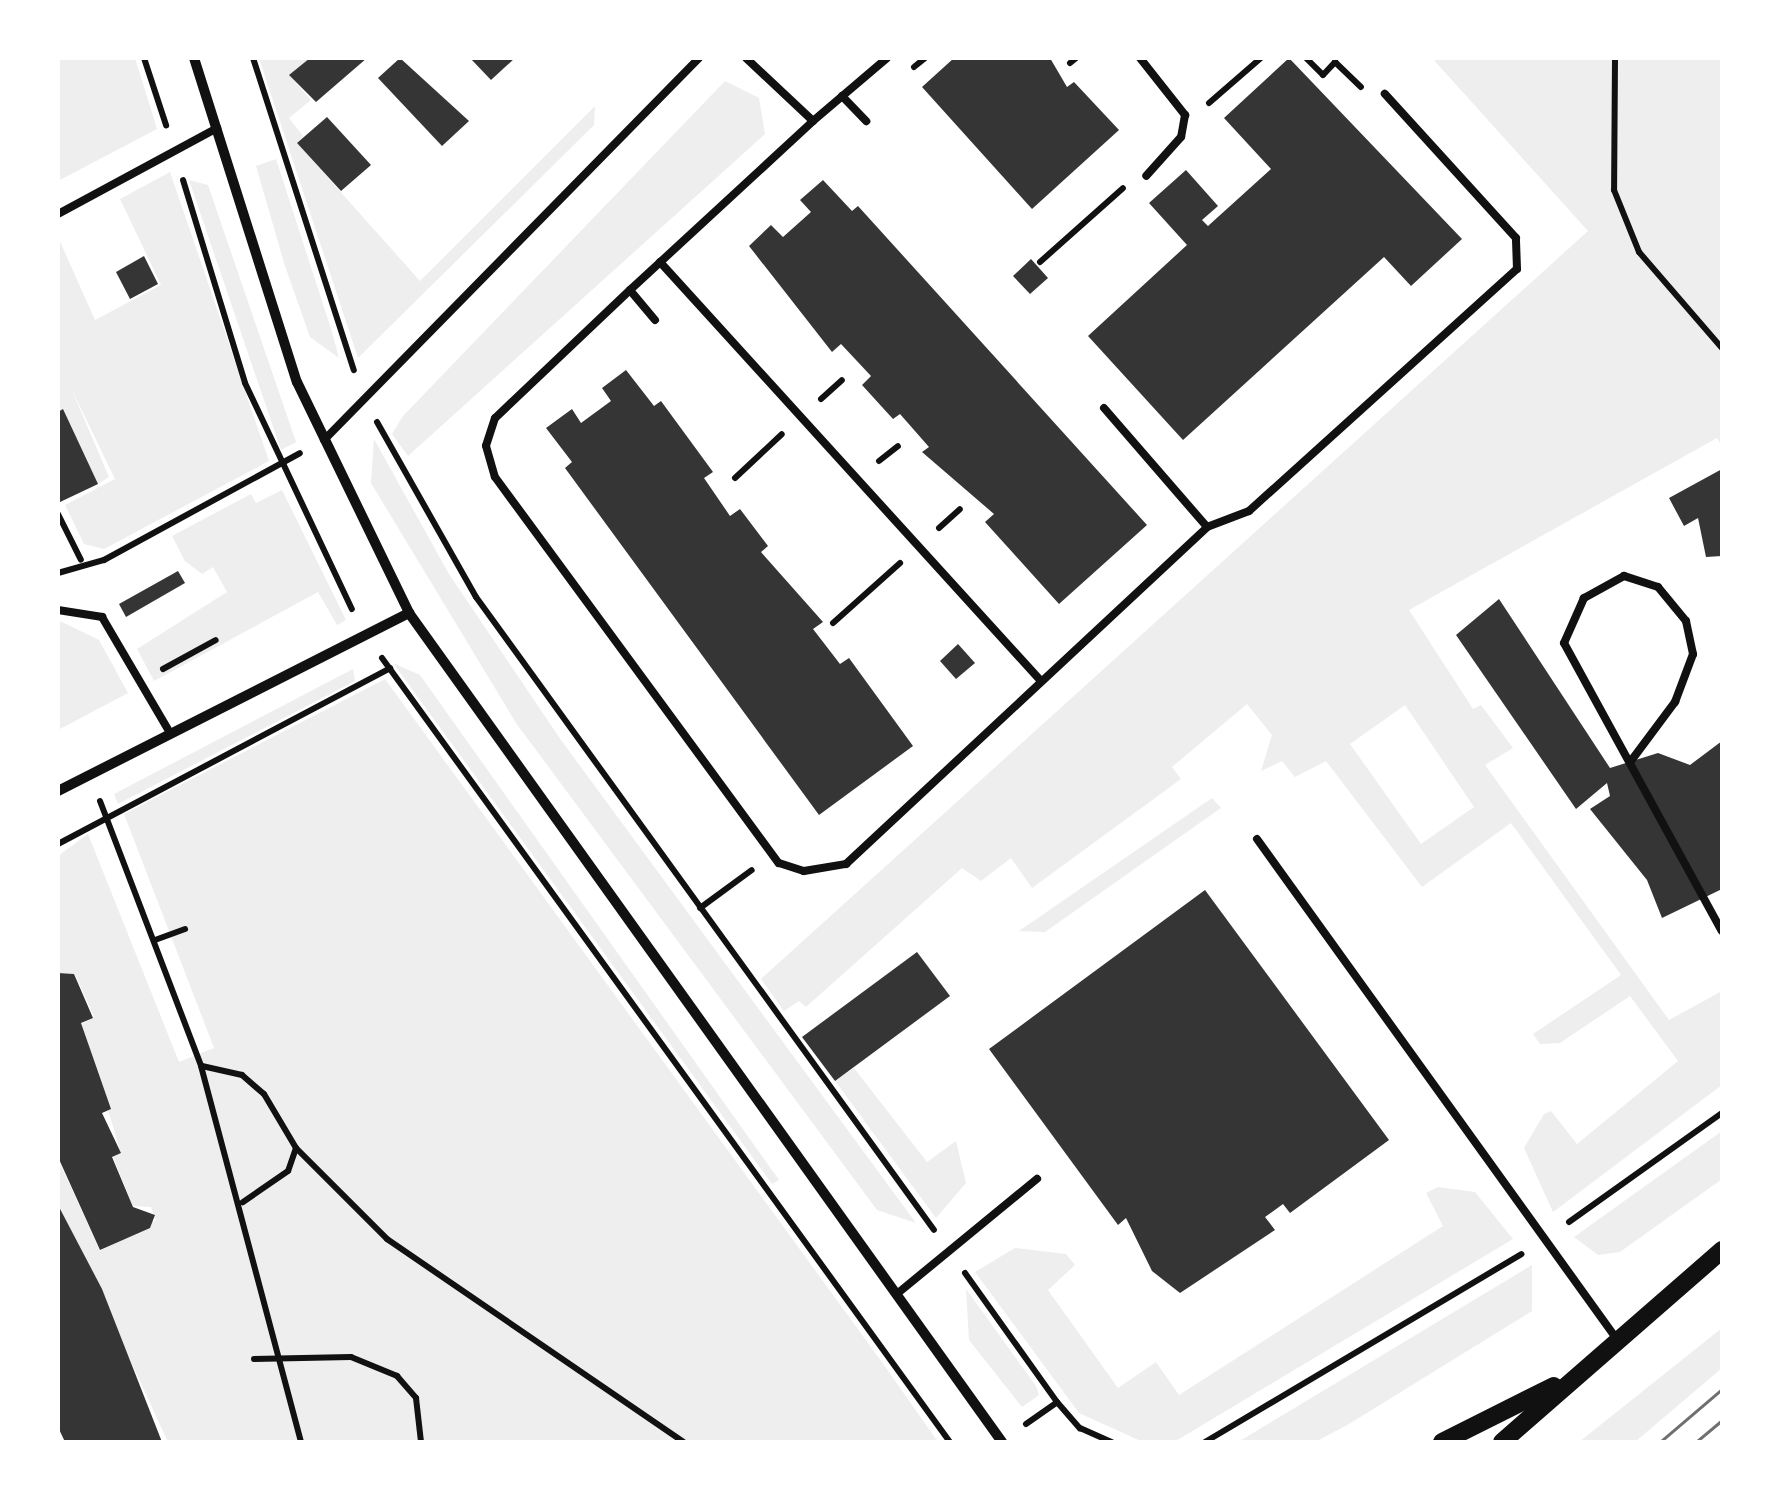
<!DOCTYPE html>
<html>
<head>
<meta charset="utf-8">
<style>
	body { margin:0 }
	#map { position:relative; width:1780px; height:1500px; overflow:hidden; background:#fff; font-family:"Sofia Sans Condensed",sans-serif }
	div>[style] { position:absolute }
	.green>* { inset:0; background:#eee }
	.building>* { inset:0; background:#353535 }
	.path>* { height:6px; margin:-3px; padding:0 3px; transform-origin:3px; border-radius:3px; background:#111 }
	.service>* { height:8px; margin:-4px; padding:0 4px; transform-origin:4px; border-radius:4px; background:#111 }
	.minor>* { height:10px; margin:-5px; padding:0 5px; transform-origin:5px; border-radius:5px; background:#111 }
	.tertiary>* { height:18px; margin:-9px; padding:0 9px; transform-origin:9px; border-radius:9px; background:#111 }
	.tram>* { height:2.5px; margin:-1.25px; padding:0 1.25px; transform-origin:1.25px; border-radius:1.25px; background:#707070 }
	span { translate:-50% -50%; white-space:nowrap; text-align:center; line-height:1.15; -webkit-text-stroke:10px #fff; paint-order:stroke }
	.frame { position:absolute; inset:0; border:60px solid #fff; pointer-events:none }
</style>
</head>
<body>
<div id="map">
	<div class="green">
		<i style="clip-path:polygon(58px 58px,135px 58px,157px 129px,58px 181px)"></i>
		<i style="clip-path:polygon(259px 58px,310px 58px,289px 75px,311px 100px,289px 118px,303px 136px,297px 143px,420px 281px,595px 106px,594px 125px,358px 358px)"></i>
		<i style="clip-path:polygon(evenodd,1432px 58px,1722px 58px,1722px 446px,1717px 438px,1409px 610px,1473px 709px,1481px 705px,1513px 748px,1485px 765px,1669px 1020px,1722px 991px,1722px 1085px,1553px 1212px,1524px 1148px,1544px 1114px,1551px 1111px,1577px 1144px,1678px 1061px,1630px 996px,1560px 1043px,1540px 1044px,1533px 1034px,1621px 975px,1511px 823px,1422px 887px,1326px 761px,1295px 777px,1282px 761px,1261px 771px,1272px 735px,1247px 704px,1172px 767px,1181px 779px,1032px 888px,1011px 858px,981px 881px,962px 868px,806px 1007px,799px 1001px,784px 1011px,761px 979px,1588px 231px,1432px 58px,1405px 705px,1474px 807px,1421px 844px,1350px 744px,1405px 705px)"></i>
		<i style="clip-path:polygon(725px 81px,759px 98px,765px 134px,408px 456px,392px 434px,403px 416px)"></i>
		<i style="clip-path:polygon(276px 159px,332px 332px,339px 358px,310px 337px,285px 266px,256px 166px)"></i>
		<i style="clip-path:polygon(170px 172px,269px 461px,104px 549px,84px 544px,65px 505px,115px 479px,71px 388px,109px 477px,98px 484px,58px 412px,58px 237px,95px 320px,161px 285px,120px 199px)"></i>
		<i style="clip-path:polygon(189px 180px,208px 185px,296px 442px,281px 450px)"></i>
		<i style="clip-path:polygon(374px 439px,449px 574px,561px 740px,916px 1223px,877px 1210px,516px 723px,371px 483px)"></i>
		<i style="clip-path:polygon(282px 490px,346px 620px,337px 625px,318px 592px,154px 681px,137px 649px,227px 592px,213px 567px,202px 574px,185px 561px,172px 536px,251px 494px,256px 503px)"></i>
		<i style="clip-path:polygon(58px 620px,99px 640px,128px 693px,58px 730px)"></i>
		<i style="clip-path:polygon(393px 663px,420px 675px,779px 1180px,772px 1184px)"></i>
		<i style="clip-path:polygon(353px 669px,355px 681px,118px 804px,114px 794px)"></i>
		<i style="clip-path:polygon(385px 679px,884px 1365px,938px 1442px,168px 1442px,58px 1204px,58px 1159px,100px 1251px,156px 1220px,151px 1207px,133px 1206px,113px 1157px,121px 1153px,82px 1024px,94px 1017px,75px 974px,58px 973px,58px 856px,88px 834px,179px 1062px,214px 1048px,124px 814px)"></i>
		<i style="clip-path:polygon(1212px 798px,1221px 808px,1045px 932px,1019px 931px)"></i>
		<i style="clip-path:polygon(854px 1068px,927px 1162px,956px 1141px,966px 1183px,936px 1218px,835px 1081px)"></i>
		<i style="clip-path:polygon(1722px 1131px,1722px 1179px,1620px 1252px,1598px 1255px,1574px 1237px)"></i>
		<i style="clip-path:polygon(1438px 1187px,1475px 1192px,1513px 1239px,1174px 1442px,1143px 1442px,1079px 1413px,975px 1272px,1015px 1248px,1066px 1254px,1075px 1265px,1048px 1290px,1118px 1388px,1156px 1362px,1179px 1395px,1443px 1226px,1426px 1193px)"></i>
		<i style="clip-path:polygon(1532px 1265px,1532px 1311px,1349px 1424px,1315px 1442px,1238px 1442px)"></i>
		<i style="clip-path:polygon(966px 1289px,1036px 1386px,1039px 1395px,1022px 1407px,969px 1340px)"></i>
		<i style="clip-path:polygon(1722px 1328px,1722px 1368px,1635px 1442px,1579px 1442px)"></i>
	</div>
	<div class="building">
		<i style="clip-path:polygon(310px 58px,367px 58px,316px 102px,289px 75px)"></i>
		<i style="clip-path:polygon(400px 58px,469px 121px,442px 146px,378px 78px)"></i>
		<i style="clip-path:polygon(470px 58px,515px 58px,491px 80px)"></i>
		<i style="clip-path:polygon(954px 58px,1050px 58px,1067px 87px,1074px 82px,1119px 130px,1032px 209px,922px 87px)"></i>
		<i style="clip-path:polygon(1289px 58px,1462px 239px,1411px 286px,1384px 257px,1183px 440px,1088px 336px,1187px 245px,1149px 203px,1186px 170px,1218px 206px,1202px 220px,1208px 226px,1271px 169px,1224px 118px)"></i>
		<i style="clip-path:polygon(327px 117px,371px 165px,341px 191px,297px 143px)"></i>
		<i style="clip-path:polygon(823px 180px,852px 211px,858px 206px,1147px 525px,1059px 604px,985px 522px,994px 514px,922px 452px,929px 447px,900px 414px,893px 419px,862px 385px,871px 376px,841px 344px,832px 352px,749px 246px,771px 225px,783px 237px,811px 212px,800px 200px)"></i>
		<i style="clip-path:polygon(144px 256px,158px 284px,130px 299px,116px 272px)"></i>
		<i style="clip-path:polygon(1031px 259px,1048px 278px,1030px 294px,1013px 276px)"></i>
		<i style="clip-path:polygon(626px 370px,654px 406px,661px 401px,713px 472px,704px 478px,730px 516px,740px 509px,768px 546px,761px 552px,823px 622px,813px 629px,840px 664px,849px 658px,913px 746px,819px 815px,565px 468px,572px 462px,546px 428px,572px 409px,581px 423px,611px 401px,602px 388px)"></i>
		<i style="clip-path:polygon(63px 409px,98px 484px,58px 503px,58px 412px)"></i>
		<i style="clip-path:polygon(1722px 469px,1722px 556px,1706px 557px,1698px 518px,1684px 526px,1669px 498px)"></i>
		<i style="clip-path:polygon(178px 571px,185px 583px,126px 617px,119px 604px)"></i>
		<i style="clip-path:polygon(1499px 599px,1610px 768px,1658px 753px,1690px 765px,1722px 741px,1722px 889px,1662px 918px,1647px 880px,1590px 809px,1610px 796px,1607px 783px,1576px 809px,1456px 635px)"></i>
		<i style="clip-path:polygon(958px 644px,975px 663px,956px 679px,940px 661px)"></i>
		<i style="clip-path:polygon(1205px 890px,1389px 1140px,1290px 1213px,1283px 1204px,1265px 1217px,1275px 1230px,1180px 1293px,1152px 1271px,1126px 1218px,1118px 1225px,989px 1049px)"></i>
		<i style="clip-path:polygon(917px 952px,950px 996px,835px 1081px,802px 1037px)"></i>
		<i style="clip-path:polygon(58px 973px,74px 974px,93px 1018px,81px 1023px,111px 1109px,102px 1113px,121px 1153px,112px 1157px,133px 1207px,155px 1215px,150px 1228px,100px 1250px,58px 1157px)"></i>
		<i style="clip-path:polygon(58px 1205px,102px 1289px,162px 1442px,65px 1442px,58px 1427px)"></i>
	</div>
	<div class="path">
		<i style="left:144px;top:58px;width:71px;rotate:71.8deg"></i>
		<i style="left:253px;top:58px;width:328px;rotate:72.1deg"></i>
		<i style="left:1306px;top:58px;width:24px;rotate:45deg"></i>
		<i style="left:1323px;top:75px;width:18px;rotate:-47deg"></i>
		<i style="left:1335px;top:62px;width:36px;rotate:44deg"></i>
		<i style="left:1615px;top:58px;width:132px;rotate:90.4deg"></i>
		<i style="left:1614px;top:190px;width:67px;rotate:68deg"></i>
		<i style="left:1639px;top:252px;width:127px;rotate:49.2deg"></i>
		<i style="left:1070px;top:63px;width:8px;rotate:-40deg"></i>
		<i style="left:914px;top:67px;width:14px;rotate:-39deg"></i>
		<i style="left:1209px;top:103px;width:69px;rotate:-40.9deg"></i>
		<i style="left:183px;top:180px;width:212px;rotate:73deg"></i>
		<i style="left:245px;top:383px;width:250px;rotate:64.7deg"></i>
		<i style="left:1040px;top:262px;width:111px;rotate:-41.7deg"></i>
		<i style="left:821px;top:399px;width:28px;rotate:-42deg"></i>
		<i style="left:377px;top:422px;width:201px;rotate:60.5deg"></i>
		<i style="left:476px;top:597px;width:781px;rotate:54.11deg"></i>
		<i style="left:879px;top:461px;width:24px;rotate:-38deg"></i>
		<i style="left:735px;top:478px;width:64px;rotate:-43.1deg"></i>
		<i style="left:58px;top:514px;width:51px;rotate:63.4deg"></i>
		<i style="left:939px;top:528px;width:28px;rotate:-42deg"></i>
		<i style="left:58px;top:573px;width:48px;rotate:-15.8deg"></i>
		<i style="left:104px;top:560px;width:223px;rotate:-28.6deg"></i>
		<i style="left:833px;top:623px;width:90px;rotate:-41.8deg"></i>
		<i style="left:382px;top:658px;width:968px;rotate:54.08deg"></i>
		<i style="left:163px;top:669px;width:60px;rotate:-28.7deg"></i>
		<i style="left:100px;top:801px;width:284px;rotate:69.1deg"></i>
		<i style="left:201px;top:1066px;width:389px;rotate:75.1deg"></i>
		<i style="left:58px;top:844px;width:376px;rotate:-27.9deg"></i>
		<i style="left:700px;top:908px;width:64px;rotate:-36.2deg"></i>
		<i style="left:155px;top:940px;width:32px;rotate:-20deg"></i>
		<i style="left:202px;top:1066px;width:41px;rotate:12.7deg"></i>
		<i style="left:242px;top:1075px;width:29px;rotate:41deg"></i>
		<i style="left:264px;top:1094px;width:63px;rotate:59.3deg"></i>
		<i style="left:296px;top:1148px;width:24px;rotate:109deg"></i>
		<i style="left:288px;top:1171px;width:55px;rotate:145.4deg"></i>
		<i style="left:296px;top:1148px;width:129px;rotate:45deg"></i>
		<i style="left:387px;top:1239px;width:359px;rotate:34.4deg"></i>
		<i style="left:1569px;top:1222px;width:188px;rotate:-35.5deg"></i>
		<i style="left:965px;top:1273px;width:158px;rotate:54.5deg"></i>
		<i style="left:254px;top:1359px;width:97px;rotate:-1.2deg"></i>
		<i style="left:351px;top:1357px;width:50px;rotate:22.4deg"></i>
		<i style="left:397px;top:1376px;width:29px;rotate:49deg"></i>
		<i style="left:416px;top:1398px;width:44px;rotate:83.5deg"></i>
		<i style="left:1026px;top:1424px;width:38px;rotate:-35deg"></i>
		<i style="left:1057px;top:1402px;width:35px;rotate:49deg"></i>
		<i style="left:1080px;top:1428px;width:35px;rotate:24deg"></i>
		<i style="left:1205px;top:1442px;width:368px;rotate:-30.7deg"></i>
	</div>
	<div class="service">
		<i style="left:746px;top:58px;width:92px;rotate:43.2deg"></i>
		<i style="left:813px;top:121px;width:97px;rotate:-40.4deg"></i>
		<i style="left:1140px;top:58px;width:73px;rotate:51.7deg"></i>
		<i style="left:1185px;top:115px;width:22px;rotate:100deg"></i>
		<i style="left:1181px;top:137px;width:52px;rotate:131.9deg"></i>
		<i style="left:842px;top:96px;width:35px;rotate:46deg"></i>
		<i style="left:58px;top:214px;width:181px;rotate:-28.4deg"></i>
		<i style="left:660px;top:262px;width:566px;rotate:47.72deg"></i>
		<i style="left:630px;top:290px;width:186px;rotate:136.5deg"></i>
		<i style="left:495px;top:418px;width:29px;rotate:108deg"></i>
		<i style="left:486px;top:446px;width:32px;rotate:74deg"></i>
		<i style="left:495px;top:477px;width:479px;rotate:53.7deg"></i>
		<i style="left:779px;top:863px;width:26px;rotate:18deg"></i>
		<i style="left:804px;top:871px;width:43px;rotate:-9.5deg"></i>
		<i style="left:846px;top:864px;width:494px;rotate:-43deg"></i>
		<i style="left:1207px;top:527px;width:45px;rotate:-20.9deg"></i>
		<i style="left:1249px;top:511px;width:361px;rotate:-42.1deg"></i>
		<i style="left:1517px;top:269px;width:31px;rotate:-92deg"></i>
		<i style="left:1516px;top:238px;width:195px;rotate:-132.3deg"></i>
		<i style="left:655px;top:320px;width:39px;rotate:-130deg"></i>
		<i style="left:630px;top:290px;width:249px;rotate:-42.7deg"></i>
		<i style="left:1104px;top:408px;width:157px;rotate:49.1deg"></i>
		<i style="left:324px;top:440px;width:535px;rotate:-45.53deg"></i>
		<i style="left:58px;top:610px;width:45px;rotate:9deg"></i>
		<i style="left:102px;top:617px;width:134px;rotate:59.6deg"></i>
		<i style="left:1631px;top:761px;width:74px;rotate:-53.3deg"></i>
		<i style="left:1675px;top:702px;width:51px;rotate:-69.4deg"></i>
		<i style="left:1693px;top:654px;width:34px;rotate:-102deg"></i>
		<i style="left:1686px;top:621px;width:44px;rotate:-129.5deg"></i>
		<i style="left:1658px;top:587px;width:36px;rotate:-162deg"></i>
		<i style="left:1624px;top:576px;width:46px;rotate:151.2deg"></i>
		<i style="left:1584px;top:598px;width:49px;rotate:114deg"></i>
		<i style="left:1564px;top:643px;width:328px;rotate:61.3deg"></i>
		<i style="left:1257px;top:839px;width:615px;rotate:54.27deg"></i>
		<i style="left:898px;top:1293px;width:180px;rotate:-39.4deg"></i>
	</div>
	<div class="minor">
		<i style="left:194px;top:58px;width:340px;rotate:72.4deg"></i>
		<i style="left:297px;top:382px;width:257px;rotate:64.1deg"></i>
		<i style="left:409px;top:613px;width:1019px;rotate:54.42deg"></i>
		<i style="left:58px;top:791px;width:394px;rotate:-26.9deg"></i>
	</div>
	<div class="tertiary">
		<i style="left:1442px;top:1442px;width:125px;rotate:-26.6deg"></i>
		<i style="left:1502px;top:1442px;width:292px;rotate:-41.1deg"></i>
	</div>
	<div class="tram">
		<i style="left:1660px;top:1442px;width:82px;rotate:-40.5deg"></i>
		<i style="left:1696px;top:1442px;width:34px;rotate:-40deg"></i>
	</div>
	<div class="frame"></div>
</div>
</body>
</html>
